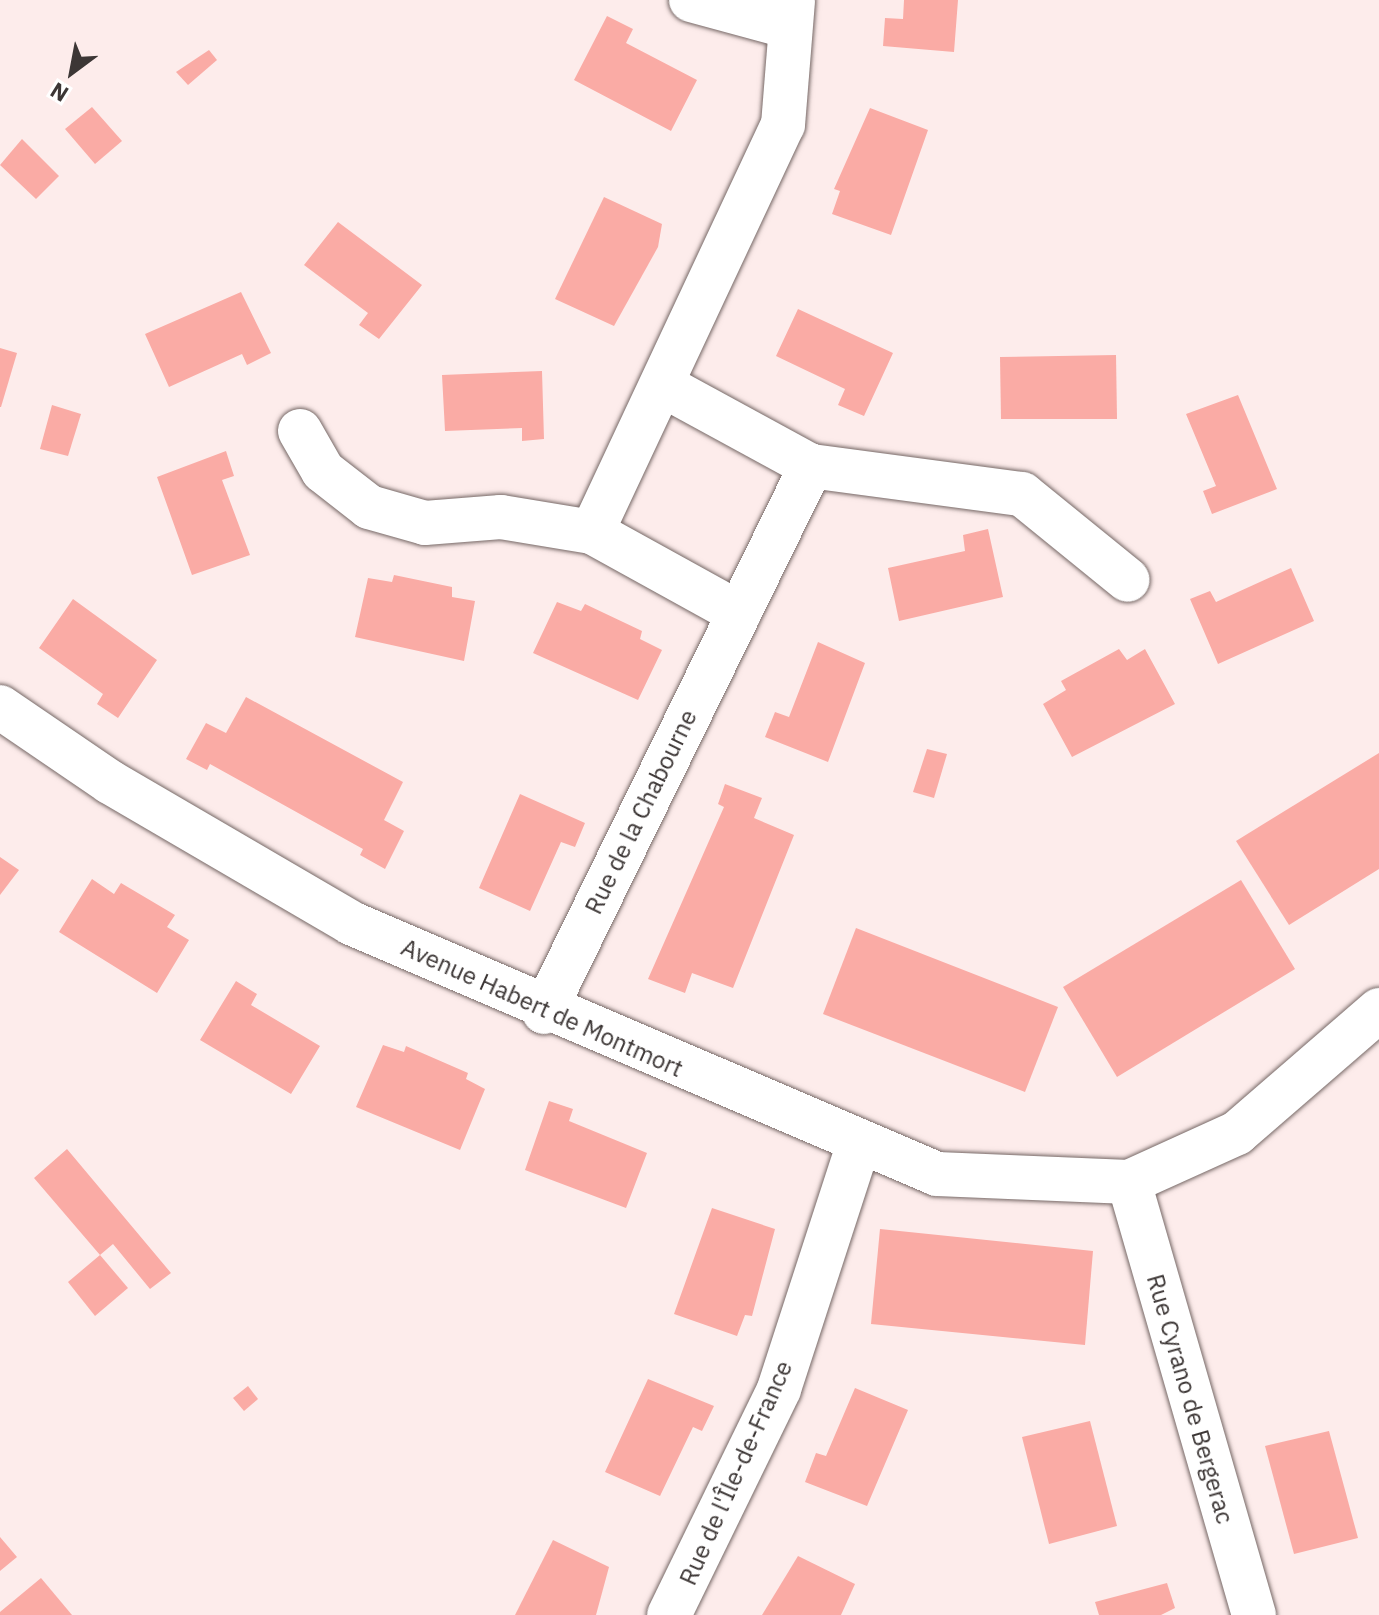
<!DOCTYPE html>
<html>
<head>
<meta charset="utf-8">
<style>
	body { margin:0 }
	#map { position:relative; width:1379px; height:1615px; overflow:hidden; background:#fdeceb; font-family:"IBM Plex Sans",sans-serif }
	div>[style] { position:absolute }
	.building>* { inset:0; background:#faaba5 }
	.roads { filter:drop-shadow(0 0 2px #766866) drop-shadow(0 0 2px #766866) }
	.minor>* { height:44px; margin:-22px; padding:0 22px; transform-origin:22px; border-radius:22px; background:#fff }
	span { translate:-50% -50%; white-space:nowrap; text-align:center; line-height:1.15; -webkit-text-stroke:8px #fff; paint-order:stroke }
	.street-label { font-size:24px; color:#3c3635 }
	.north { position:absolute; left:32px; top:32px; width:80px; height:80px; -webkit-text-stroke:6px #fff; paint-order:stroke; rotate:212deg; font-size:22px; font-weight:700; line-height:32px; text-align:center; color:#3c3635 }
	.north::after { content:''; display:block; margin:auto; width:28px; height:36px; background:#3c3635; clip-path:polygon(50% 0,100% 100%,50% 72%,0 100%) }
</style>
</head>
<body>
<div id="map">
	<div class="building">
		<i style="clip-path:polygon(904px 0,958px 0,954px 52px,883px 46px,885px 18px,903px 19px)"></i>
		<i style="clip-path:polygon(607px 16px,633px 29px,626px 43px,697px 80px,671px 131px,574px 80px)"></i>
		<i style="clip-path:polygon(209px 50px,217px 60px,188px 85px,176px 72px)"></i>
		<i style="clip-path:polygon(92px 107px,122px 141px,95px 164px,65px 129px)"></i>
		<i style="clip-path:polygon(870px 108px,928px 130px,891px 235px,832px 214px,840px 191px,834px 189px)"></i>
		<i style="clip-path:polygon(22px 139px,59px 176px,36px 199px,0 165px)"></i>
		<i style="clip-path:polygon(604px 197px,662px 224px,658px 247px,614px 326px,555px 299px)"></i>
		<i style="clip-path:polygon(338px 222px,422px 285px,379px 339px,359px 325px,368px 313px,304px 265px)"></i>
		<i style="clip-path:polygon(241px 292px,271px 353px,247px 365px,242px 354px,169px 387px,145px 334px)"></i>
		<i style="clip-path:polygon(798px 309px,893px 353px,864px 416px,838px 405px,845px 389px,776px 356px)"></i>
		<i style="clip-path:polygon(0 348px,17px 353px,1px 407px,0 407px)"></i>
		<i style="clip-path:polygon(1116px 355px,1117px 419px,1001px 419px,1000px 357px)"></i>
		<i style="clip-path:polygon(542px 371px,544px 439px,522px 441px,522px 428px,445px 431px,442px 375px)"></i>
		<i style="clip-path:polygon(1238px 395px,1277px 489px,1212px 514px,1203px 491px,1216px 486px,1186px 414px)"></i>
		<i style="clip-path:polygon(52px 405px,81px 414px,68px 456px,40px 449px)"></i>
		<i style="clip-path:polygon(226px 451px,234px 476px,222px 480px,250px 555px,192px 575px,157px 477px)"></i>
		<i style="clip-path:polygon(988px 529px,1003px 597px,899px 621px,888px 568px,965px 551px,963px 535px)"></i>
		<i style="clip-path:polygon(1291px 568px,1314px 621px,1218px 664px,1190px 599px,1210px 591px,1216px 602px)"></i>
		<i style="clip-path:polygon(394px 575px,452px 587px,452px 597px,475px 601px,464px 661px,355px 637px,368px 578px,392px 582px)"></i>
		<i style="clip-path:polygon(73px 599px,157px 660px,118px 718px,97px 704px,103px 694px,39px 648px)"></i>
		<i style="clip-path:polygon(557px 602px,581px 611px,585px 604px,642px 631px,640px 639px,662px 650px,638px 700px,533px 653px)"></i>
		<i style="clip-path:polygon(818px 642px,865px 663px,828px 762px,765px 737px,775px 712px,789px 717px)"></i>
		<i style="clip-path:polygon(1119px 649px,1127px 660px,1145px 649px,1175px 704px,1072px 757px,1043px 704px,1066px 690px,1061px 681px)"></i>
		<i style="clip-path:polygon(246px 697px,403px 782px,384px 820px,404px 831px,385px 869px,360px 855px,363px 849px,210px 764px,207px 770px,186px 759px,206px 723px,226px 733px)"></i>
		<i style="clip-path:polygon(927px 749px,947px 754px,934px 798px,913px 792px)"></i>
		<i style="clip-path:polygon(1379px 753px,1379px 869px,1289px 925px,1236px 841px)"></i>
		<i style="clip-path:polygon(725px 784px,762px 798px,754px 818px,794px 835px,733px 988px,692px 973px,685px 993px,648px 979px,724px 807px,718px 804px)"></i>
		<i style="clip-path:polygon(520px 794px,585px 823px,575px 847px,561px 842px,530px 911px,479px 888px)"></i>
		<i style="clip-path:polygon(0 857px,19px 870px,0 895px)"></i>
		<i style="clip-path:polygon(92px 879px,114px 894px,121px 883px,175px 915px,167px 927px,189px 940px,157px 993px,59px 932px)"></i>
		<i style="clip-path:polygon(1241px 880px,1295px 969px,1117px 1077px,1063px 987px)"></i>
		<i style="clip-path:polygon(856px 928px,1058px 1007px,1025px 1092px,823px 1014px)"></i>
		<i style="clip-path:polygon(236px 981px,257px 994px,251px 1005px,320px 1046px,291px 1094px,200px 1040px)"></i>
		<i style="clip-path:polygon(383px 1045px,404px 1052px,406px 1046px,468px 1073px,466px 1079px,485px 1089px,460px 1150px,356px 1107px)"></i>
		<i style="clip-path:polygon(549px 1101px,573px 1109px,569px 1121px,647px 1153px,626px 1208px,525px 1170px)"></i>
		<i style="clip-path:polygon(67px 1149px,171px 1273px,150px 1289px,113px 1244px,100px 1255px,34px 1178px)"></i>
		<i style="clip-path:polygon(712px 1208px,775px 1229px,752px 1316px,745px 1315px,737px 1336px,674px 1314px)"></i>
		<i style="clip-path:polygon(880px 1229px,1093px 1251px,1085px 1345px,871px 1324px)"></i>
		<i style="clip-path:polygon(100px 1255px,128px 1288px,95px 1316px,68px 1282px)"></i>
		<i style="clip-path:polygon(648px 1379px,714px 1406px,702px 1431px,693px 1427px,660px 1496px,605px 1472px)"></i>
		<i style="clip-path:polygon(248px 1386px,258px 1399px,244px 1411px,233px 1398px)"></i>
		<i style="clip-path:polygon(855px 1388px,908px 1410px,867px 1506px,805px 1482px,816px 1453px,826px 1456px)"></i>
		<i style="clip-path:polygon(1090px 1421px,1117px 1526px,1049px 1544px,1022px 1437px)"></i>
		<i style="clip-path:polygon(1329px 1431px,1358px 1538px,1294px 1554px,1265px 1446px)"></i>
		<i style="clip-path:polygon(0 1537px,17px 1557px,0 1571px)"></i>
		<i style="clip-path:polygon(553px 1540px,609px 1567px,596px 1615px,515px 1615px)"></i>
		<i style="clip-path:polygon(798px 1556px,855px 1584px,841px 1615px,762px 1615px)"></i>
		<i style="clip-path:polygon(41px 1578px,72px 1615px,0 1615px,0 1612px)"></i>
		<i style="clip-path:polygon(1167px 1583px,1175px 1608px,1161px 1615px,1099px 1615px,1095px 1602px)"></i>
	</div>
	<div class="roads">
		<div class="minor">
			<i style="left:691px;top:0;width:99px;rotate:15.2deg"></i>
			<i style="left:666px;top:387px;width:165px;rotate:28.6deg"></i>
			<i style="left:811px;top:466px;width:213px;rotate:7.6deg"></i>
			<i style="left:1022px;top:494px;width:136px;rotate:39.1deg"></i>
			<i style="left:300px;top:431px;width:46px;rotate:60.1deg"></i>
			<i style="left:323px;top:471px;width:58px;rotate:38deg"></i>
			<i style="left:369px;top:507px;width:58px;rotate:15.9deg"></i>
			<i style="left:425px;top:523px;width:76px;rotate:-4.5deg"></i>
			<i style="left:501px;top:517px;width:92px;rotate:9.4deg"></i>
			<i style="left:592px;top:532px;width:168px;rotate:28.9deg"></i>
			<i style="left:592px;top:532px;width:450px;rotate:-64.9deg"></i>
			<i style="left:783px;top:125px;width:125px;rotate:-85.4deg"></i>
			<i style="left:0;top:707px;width:133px;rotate:34.3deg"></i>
			<i style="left:110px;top:782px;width:279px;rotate:30.3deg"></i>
			<i style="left:351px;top:923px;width:637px;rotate:23.19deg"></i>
			<i style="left:937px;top:1174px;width:192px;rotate:2.4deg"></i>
			<i style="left:1129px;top:1182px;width:119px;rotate:-24.4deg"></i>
			<i style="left:1237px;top:1133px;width:188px;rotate:-40.9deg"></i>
			<i style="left:544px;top:1012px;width:608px;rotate:-63.94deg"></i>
			<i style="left:1129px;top:1182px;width:451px;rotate:73.9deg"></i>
			<i style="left:669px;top:1615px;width:251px;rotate:-64deg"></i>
			<i style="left:779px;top:1389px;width:256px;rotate:-72deg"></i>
		</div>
	</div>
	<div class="street-label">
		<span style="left:641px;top:812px;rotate:-64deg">Rue de la Chabourne</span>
		<span style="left:542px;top:1008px;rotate:24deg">Avenue Habert de Montmort</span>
		<span style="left:1190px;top:1399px;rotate:74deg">Rue Cyrano de Bergerac</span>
		<span style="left:736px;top:1473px;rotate:-66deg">Rue de l'Île-de-France</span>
	</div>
	<div class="north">N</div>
</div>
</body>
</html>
